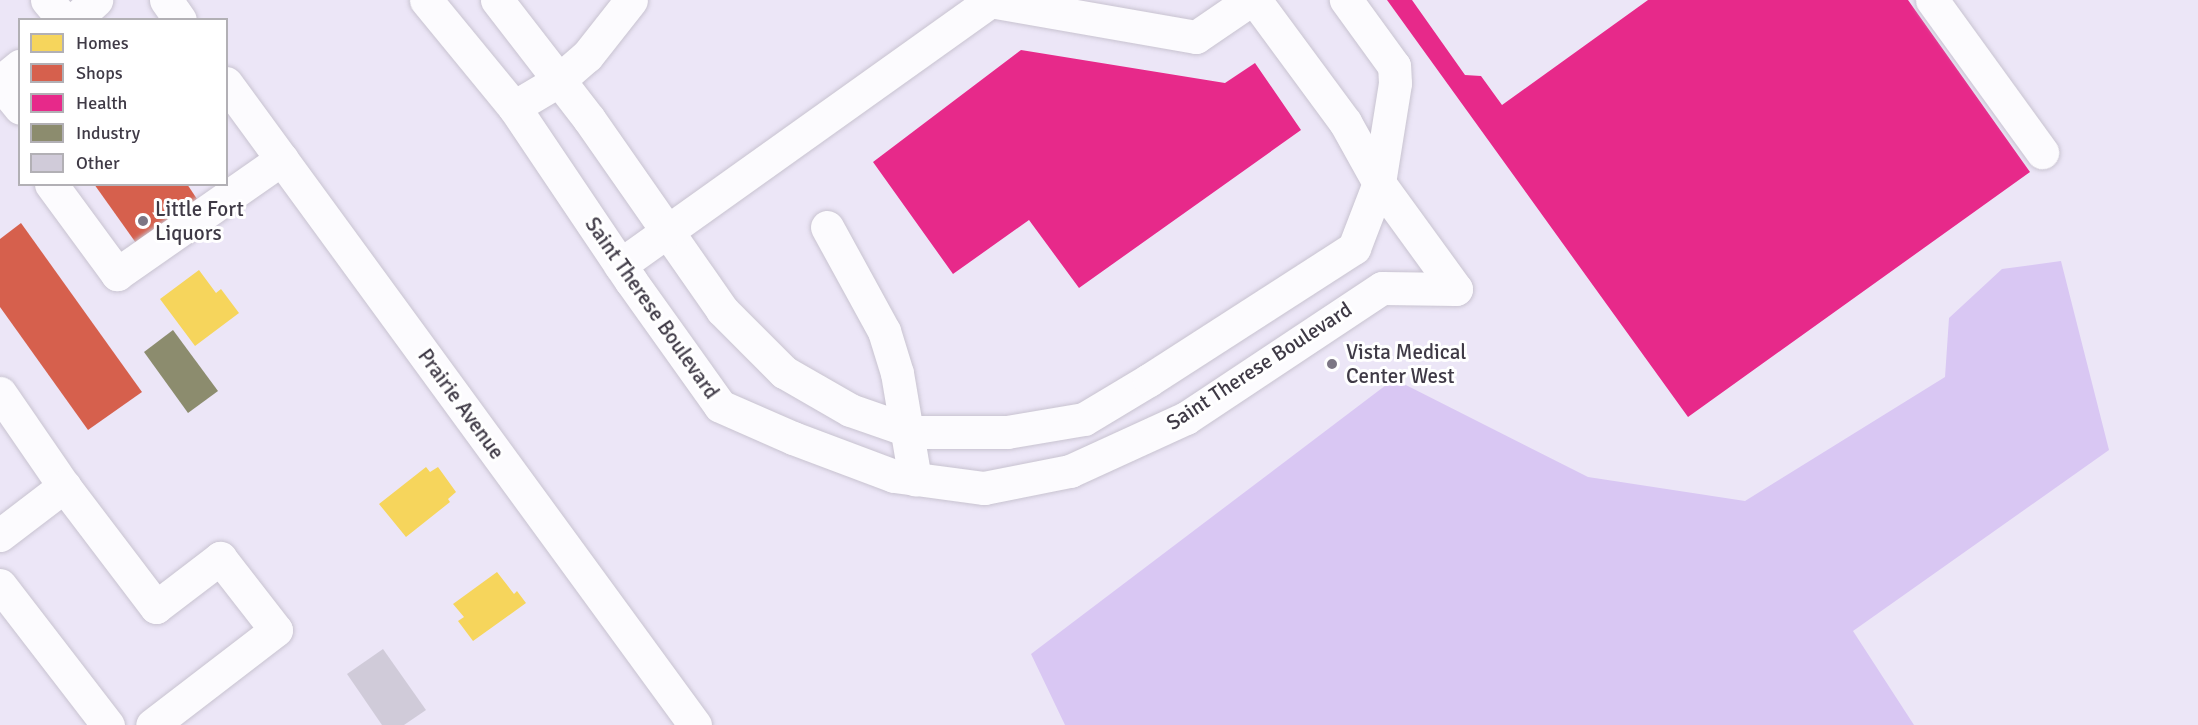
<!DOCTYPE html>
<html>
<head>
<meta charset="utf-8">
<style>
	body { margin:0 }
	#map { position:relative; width:2198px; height:725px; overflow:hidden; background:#ece6f7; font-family:Signika,sans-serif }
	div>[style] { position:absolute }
	.green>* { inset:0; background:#d9c7f3 }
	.homes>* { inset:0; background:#f6d55c }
	.shops>* { inset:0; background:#d6604d }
	.health>* { inset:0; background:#e7298a }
	.industry>* { inset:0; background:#8c8c6e }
	.building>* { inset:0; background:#d0cbd9 }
	.roads { filter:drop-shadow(0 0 2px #c8c3d0) drop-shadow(0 0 2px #c8c3d0) }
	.minor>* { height:33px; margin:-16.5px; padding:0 16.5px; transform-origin:16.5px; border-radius:16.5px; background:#fcfbfe }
	.major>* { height:33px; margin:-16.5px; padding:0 16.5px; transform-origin:16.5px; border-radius:16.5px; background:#fcfbfe }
	.dots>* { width:16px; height:16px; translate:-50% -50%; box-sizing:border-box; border:3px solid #fff; border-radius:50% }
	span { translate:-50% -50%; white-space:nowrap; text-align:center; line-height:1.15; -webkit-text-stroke:6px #fff; paint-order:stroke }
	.poi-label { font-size:21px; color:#3f3a46 }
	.left { translate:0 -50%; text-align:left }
	.street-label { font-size:21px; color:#3f3a46 }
	.legend { position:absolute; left:18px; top:18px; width:210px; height:168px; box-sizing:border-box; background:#fff; border:2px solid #b2b0b5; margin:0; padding:8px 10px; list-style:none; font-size:18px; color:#3f3a46 }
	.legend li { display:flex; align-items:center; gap:12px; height:30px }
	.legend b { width:30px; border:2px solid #b2b0b5 }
</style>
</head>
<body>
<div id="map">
	<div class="green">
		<i style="clip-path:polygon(2061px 261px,2109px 450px,1853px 631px,1914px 725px,1065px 725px,1031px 654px,1394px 379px,1588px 477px,1745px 501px,1945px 377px,1949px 318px,2002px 269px)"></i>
	</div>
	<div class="homes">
		<i style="clip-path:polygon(199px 270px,216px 293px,221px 289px,239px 313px,195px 346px,160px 299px)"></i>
		<i style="clip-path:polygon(426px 467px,430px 472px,438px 467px,456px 492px,448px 499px,450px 502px,406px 537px,379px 504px)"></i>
		<i style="clip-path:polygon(497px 572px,514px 594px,517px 591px,526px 603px,473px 641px,458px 621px,464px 617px,453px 604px)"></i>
	</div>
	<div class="shops">
		<i style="clip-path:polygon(94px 184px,187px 184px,197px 199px,136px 243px)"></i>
		<i style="clip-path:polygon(21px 223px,142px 392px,88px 430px,0 307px,0 239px)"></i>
	</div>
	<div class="health">
		<i style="clip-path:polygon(1387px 0,1412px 0,1465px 75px,1481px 76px,1502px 105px,1648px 0,1908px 0,2030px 172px,1688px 417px)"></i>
		<i style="clip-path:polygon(1021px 50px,1225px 83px,1255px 63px,1301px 130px,1079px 288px,1029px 220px,953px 274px,873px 162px)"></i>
	</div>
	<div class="industry">
		<i style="clip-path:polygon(173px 330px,218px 391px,188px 413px,144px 352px)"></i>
	</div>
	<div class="building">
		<i style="clip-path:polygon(383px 649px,426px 710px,404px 725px,382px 725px,347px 674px)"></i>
	</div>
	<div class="roads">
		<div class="minor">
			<i style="left:47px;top:0;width:26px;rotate:50deg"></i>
			<i style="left:166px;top:0;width:24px;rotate:55deg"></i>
			<i style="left:426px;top:0;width:139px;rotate:50.6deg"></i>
			<i style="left:514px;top:107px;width:210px;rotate:56.1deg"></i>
			<i style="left:631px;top:281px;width:153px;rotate:54.5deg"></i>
			<i style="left:720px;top:406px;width:80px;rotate:23.7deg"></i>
			<i style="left:793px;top:438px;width:108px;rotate:20.6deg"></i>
			<i style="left:894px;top:476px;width:91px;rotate:7.6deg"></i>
			<i style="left:984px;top:488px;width:88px;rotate:-11.2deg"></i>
			<i style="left:1070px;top:471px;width:128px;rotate:-24.6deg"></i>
			<i style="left:1186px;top:418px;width:235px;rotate:-33.6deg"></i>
			<i style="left:1382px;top:288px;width:74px;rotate:0.8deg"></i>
			<i style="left:497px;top:0;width:150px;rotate:52.3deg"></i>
			<i style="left:589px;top:119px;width:233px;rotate:55.1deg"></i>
			<i style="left:722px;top:310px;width:88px;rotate:45deg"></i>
			<i style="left:784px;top:372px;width:76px;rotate:29.9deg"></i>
			<i style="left:850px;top:410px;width:67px;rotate:19.2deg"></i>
			<i style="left:913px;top:432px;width:94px"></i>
			<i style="left:1007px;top:432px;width:78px;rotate:-9.6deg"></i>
			<i style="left:1084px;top:419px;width:76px;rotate:-31deg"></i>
			<i style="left:1149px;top:380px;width:244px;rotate:-32.8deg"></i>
			<i style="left:1354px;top:248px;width:70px;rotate:-69deg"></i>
			<i style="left:1379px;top:183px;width:101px;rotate:-80.9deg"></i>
			<i style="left:1395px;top:83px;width:17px;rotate:-93deg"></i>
			<i style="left:1394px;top:66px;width:82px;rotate:-126deg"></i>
			<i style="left:1255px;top:0;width:152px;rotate:53.6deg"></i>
			<i style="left:1345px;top:122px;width:70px;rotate:60.9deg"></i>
			<i style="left:1379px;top:183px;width:131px;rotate:54deg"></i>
			<i style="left:1932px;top:0;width:188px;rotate:54.1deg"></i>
			<i style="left:0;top:83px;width:32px;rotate:51deg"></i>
			<i style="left:226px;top:83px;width:795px;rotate:53.85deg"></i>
			<i style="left:514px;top:107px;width:51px;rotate:-30.6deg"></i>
			<i style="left:558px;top:81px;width:38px;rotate:-41deg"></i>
			<i style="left:587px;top:56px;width:71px;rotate:-51.8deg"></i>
			<i style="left:51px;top:184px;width:112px;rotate:53.7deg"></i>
			<i style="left:117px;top:274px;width:201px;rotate:-34.9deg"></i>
			<i style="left:827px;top:227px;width:119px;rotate:61.3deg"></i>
			<i style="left:884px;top:331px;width:44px;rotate:72.8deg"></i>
			<i style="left:897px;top:373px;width:108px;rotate:80.4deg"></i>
			<i style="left:620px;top:265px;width:455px;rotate:-35.5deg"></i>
			<i style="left:990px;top:1px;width:209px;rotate:9.9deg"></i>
			<i style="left:1196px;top:37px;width:65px;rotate:-34.4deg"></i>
			<i style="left:0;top:393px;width:113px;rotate:55.5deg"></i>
			<i style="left:64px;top:486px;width:152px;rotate:52.8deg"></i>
			<i style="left:156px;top:607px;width:81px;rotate:-37.4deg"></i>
			<i style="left:220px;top:558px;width:91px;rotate:52.1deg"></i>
			<i style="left:276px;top:630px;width:156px;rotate:142.5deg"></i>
			<i style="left:0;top:535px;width:81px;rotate:-37.4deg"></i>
			<i style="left:0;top:585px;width:177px;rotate:52.4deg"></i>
		</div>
		<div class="major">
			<i style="left:74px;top:20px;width:30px;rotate:-42deg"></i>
			<i style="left:0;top:82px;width:26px;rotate:-39deg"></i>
		</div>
	</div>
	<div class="dots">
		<i style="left:143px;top:221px;background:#7c7684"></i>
		<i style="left:1332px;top:364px;background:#7c7684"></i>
	</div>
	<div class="poi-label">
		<span class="left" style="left:155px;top:221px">Little Fort<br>Liquors</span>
		<span class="left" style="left:1346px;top:364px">Vista Medical<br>Center West</span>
	</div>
	<div class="street-label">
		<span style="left:652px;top:308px;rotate:55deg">Saint Therese Boulevard</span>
		<span style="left:1259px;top:366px;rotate:-33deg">Saint Therese Boulevard</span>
		<span style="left:461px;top:404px;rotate:54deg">Prairie Avenue</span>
	</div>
	<ul class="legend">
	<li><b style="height:16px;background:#f6d55c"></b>Homes</li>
	<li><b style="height:16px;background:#d6604d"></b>Shops</li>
	<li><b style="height:16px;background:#e7298a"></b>Health</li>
	<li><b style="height:16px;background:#8c8c6e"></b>Industry</li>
	<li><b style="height:16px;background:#d0cbd9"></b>Other</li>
	</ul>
</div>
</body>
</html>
